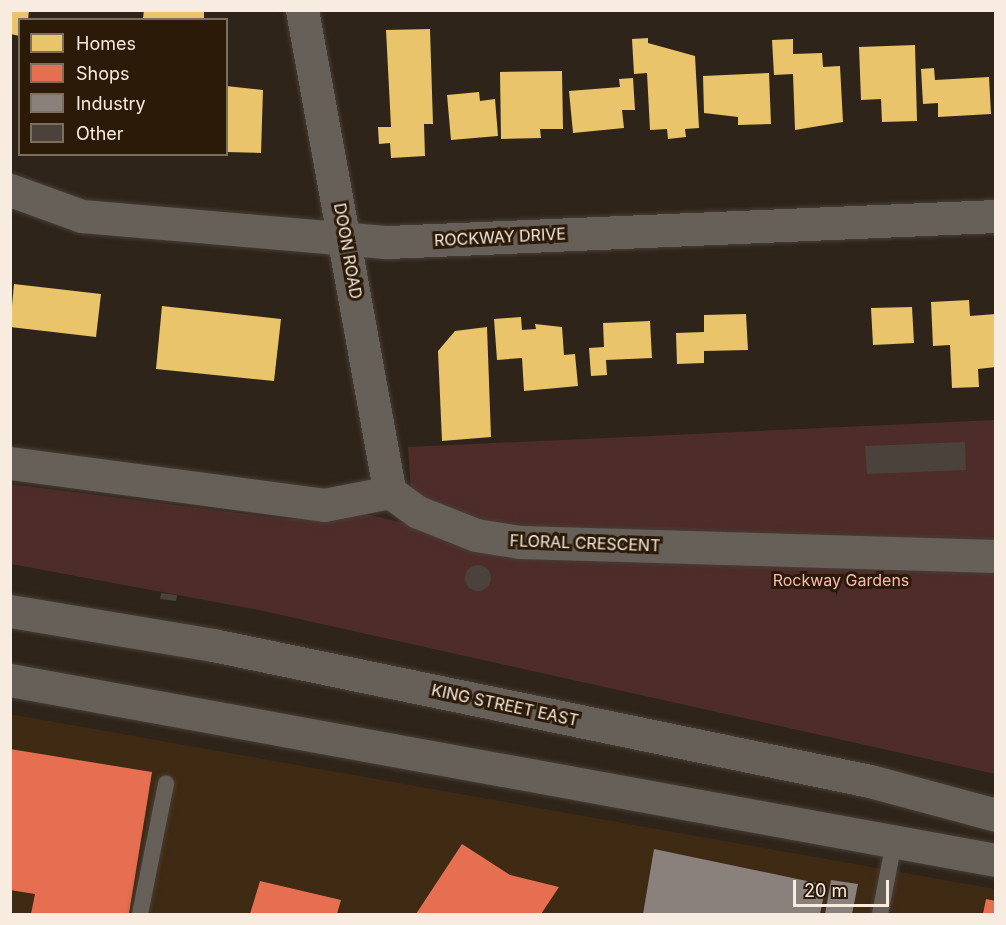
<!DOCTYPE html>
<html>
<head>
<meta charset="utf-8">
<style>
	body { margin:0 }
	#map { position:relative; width:1006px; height:925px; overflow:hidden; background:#2e241a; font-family:Inter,sans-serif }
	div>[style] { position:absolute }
	.built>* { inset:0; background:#3f2a14 }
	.green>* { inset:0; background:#4e2c2a }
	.homes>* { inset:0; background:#e9c46a }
	.shops>* { inset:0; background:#e76f51 }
	.industry>* { inset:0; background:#8a817c }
	.building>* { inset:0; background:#4b423b }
	.round { border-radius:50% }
	.roads { filter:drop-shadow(0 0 2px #473e36) drop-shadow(0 0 2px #473e36) }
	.lane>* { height:16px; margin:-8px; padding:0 8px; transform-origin:8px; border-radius:8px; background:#676058 }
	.street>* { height:33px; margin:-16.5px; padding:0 16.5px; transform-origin:16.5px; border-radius:16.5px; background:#676058 }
	.secondary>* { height:33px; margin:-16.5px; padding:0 16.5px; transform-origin:16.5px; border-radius:16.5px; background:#676058 }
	span { translate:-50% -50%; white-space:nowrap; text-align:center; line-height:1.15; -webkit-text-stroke:6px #2c1a08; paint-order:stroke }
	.street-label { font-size:16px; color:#f8ebe0 }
	.park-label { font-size:16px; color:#fabab8 }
	.frame { position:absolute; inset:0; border:12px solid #f8ebe0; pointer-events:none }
	.legend { position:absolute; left:18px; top:18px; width:210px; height:138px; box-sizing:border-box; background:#2c1a08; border:2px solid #7e6e5e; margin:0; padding:8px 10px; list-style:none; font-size:18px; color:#f8ebe0 }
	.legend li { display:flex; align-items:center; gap:12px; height:30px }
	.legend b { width:30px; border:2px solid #7e6e5e }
	.scale { position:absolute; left:793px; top:880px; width:96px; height:27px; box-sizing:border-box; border:3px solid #f8ebe0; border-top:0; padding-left:8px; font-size:18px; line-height:21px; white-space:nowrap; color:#f8ebe0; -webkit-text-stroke:4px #2c1a08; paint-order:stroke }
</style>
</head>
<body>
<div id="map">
	<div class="built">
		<i style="clip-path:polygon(10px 714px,995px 889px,995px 914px,11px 914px)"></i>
	</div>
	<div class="green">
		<i style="clip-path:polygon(995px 420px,995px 774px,259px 610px,11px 564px,10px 484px,286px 519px,366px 514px,413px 525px,408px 447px)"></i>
	</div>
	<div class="homes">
		<i style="clip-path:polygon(10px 10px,29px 10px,28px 20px,20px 20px,20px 36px,10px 34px)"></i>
		<i style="clip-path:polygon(144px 10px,204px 10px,204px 20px,143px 18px)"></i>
		<i style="clip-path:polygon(430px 29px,433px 124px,424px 124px,425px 156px,391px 158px,390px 143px,379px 144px,378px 127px,391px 127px,386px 30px)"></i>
		<i style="clip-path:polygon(648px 38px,648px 43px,695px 56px,699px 128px,685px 129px,686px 137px,668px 139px,667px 129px,650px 130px,647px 73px,634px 74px,632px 39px)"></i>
		<i style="clip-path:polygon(793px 39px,793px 54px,822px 53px,823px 67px,840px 66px,843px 122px,795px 130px,793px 74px,774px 75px,772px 40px)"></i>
		<i style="clip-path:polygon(915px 45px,917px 121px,882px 122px,881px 99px,861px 100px,859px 47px)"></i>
		<i style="clip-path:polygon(934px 68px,935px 80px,989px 77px,991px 114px,938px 117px,938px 103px,923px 104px,921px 69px)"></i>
		<i style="clip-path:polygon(562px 71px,563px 129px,540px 129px,541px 138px,501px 139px,500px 72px)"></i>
		<i style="clip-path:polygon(769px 73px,771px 124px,738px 125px,738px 117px,704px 113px,703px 76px)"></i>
		<i style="clip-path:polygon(633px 78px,635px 110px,622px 110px,624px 128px,573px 133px,569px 91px,620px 87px,619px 79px)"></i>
		<i style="clip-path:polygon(226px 86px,263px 90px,261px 153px,226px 152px)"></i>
		<i style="clip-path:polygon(479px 92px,480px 101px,495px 99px,498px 136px,451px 140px,447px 95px)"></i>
		<i style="clip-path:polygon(14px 284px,101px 294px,96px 337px,10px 327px)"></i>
		<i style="clip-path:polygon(969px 300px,970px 316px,996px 314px,996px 367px,978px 369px,979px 387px,952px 388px,950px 345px,933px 346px,931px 302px)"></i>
		<i style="clip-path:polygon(162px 306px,281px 319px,274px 381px,156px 369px)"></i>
		<i style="clip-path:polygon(912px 307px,914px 343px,873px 345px,871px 308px)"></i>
		<i style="clip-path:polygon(746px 314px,748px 350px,704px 351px,704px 363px,677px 364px,676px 333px,704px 332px,704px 315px)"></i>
		<i style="clip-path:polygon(521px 317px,522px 330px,536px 329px,535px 324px,562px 327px,564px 355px,575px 354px,578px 386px,524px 391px,522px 358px,497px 360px,494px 319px)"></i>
		<i style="clip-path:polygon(650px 321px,652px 358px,606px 360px,607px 375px,591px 376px,589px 348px,604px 347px,603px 323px)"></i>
		<i style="clip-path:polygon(487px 327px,491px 437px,442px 441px,438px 351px,455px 331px)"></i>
	</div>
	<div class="shops">
		<i style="clip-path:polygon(10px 749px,152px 772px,129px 914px,31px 914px,35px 894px,10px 890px)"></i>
		<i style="clip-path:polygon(462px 844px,510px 875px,559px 887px,541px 914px,416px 914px)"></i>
		<i style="clip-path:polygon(260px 881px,341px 900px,337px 914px,250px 914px)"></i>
		<i style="clip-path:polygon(986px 899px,996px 901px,996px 914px,983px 914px)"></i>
	</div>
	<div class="industry">
		<i style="clip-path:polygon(654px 849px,826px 885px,820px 914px,643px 914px)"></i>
		<i style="clip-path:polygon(831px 880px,858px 884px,852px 914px,825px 914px)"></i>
	</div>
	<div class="building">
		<i style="clip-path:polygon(965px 442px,966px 470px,867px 474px,865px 446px)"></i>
		<i class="round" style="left:465px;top:565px;width:26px;height:26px"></i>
		<i style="clip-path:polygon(161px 593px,177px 595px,176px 601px,160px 599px)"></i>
	</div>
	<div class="roads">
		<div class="lane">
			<i style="left:140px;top:914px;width:133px;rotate:-78.7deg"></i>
			<i style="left:880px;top:914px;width:73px;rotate:-79deg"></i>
		</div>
		<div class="street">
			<i style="left:302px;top:10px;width:490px;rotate:79.7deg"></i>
			<i style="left:10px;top:190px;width:77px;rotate:19.9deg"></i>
			<i style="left:82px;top:216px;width:307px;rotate:4.9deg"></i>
			<i style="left:388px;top:242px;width:609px;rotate:-2.45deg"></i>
			<i style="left:10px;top:463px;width:317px;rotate:7.6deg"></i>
			<i style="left:324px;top:505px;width:67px;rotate:-11.1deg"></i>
			<i style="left:390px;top:492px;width:34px;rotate:36deg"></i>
			<i style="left:418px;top:512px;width:62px;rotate:21.6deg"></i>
			<i style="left:476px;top:535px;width:45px;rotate:9deg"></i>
			<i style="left:520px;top:542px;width:476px;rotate:1.7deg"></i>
		</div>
		<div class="secondary">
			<i style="left:10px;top:611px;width:206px;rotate:9.5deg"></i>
			<i style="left:213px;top:645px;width:671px;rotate:11.7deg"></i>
			<i style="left:870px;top:781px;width:131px;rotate:15.1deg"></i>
			<i style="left:10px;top:680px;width:1002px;rotate:10.35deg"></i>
		</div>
	</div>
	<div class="street-label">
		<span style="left:500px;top:237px;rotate:-3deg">ROCKWAY DRIVE</span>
		<span style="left:348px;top:251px;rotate:80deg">DOON ROAD</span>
		<span style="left:585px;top:543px;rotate:2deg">FLORAL CRESCENT</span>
		<span style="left:505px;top:705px;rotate:12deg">KING STREET EAST</span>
	</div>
	<div class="park-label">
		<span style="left:841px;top:580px">Rockway Gardens</span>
	</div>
	<div class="frame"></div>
	<ul class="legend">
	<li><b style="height:16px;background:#e9c46a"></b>Homes</li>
	<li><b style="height:16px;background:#e76f51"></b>Shops</li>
	<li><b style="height:16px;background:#8a817c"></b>Industry</li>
	<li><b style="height:16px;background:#4b423b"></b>Other</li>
	</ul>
	<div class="scale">20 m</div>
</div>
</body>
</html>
